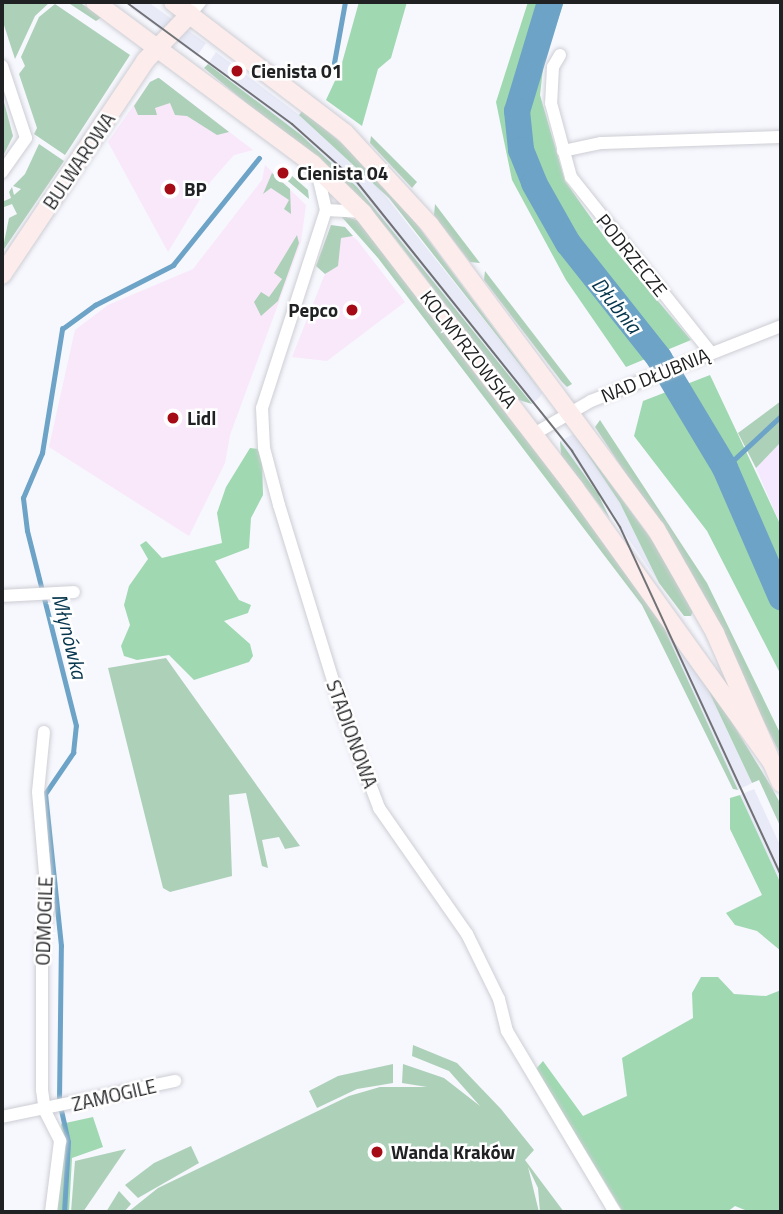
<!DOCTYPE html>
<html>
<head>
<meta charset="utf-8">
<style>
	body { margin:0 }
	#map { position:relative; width:783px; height:1214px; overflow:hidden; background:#f7f7fe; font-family:"Titillium Web",sans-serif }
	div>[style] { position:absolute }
	.commercial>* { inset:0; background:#f9e8f9 }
	.industrial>* { inset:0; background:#f4e9fe }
	.built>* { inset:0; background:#e8eaf8 }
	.green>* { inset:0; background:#add0b8 }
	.forest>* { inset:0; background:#a0d8b2 }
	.stream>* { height:4.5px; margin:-2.25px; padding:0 2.25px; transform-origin:2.25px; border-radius:2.25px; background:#6ca3c6 }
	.river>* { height:26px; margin:-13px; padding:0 13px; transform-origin:13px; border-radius:13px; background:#6ca3c6 }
	.roads { filter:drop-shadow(0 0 2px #cdced4) drop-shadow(0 0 2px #cdced4) }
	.street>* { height:12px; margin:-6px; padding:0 6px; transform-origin:6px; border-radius:6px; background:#fff }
	.secondary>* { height:18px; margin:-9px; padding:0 9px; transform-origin:9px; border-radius:9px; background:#fceceb }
	.tram>* { height:2px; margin:-1px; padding:0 1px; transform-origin:1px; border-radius:1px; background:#717276 }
	.dots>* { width:19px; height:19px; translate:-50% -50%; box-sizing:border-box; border:4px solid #fff; border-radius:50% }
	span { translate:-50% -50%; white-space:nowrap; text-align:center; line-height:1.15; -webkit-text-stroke:5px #fff; paint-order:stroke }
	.poi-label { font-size:19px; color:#202123; font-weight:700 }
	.left { translate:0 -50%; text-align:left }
	.right { translate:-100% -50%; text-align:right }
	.street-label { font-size:19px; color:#202123 }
	.water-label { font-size:21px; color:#06364e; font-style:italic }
	.frame { position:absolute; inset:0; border:4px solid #202123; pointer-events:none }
</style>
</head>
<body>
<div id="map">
	<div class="commercial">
		<i style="clip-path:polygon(159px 78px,253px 150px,234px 155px,211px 181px,168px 252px,108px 142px,150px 82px)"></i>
		<i style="clip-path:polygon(265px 165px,306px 205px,301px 242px,230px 435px,225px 463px,189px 536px,49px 447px,75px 330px,108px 305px,193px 269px,262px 180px)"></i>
		<i style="clip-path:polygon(339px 226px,357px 240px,405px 302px,327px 361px,292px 357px,324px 276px,334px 260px)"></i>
	</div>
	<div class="industrial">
		<i style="clip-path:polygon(781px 442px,781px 526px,756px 468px)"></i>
	</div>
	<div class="built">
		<i style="clip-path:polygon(134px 2px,148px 2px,206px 43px,197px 56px,130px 8px)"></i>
		<i style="clip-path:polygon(216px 52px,318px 129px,375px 183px,542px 393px,540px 397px,532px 404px,357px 187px,301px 135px,208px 64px)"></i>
		<i style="clip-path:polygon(574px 434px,620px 503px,659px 583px,560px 441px)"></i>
		<i style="clip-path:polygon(653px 604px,694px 660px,752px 783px,738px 790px)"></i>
		<i style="clip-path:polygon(754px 789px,781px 847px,781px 884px,740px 795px)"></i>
	</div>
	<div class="green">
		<i style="clip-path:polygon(2px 2px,50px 2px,35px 16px,15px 59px,2px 19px)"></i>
		<i style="clip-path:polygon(67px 2px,79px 2px,102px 17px,96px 21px)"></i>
		<i style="clip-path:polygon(55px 4px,130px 55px,65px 155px,34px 134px,37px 128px,19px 74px,25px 66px,21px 57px,39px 17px)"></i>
		<i style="clip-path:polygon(208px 64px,301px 135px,357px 187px,532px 404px,519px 400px,390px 232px,353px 191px,204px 68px)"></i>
		<i style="clip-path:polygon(158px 78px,159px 78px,229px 132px,217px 135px,187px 116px,175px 115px,170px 103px,155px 108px,157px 115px,138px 115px,134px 106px,150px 82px)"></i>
		<i style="clip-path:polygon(4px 102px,13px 136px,2px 158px,2px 103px)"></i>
		<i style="clip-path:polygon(303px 110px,361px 160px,401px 203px,542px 393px,389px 198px,299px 115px)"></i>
		<i style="clip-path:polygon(371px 136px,417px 182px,412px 188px,370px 143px)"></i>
		<i style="clip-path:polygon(39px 144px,64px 161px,2px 252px,9px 218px,17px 214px,12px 204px,4px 207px,2px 202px,11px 198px,9px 192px,12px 187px,14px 195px,21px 189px,13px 186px,25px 174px)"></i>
		<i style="clip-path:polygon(276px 171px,288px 179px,291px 175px,308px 190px,309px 199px)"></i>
		<i style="clip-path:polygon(272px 173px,290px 189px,291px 214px,284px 209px,289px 200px,271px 188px,263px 194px)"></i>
		<i style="clip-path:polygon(435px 204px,480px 263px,470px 262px,434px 215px)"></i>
		<i style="clip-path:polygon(340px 215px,359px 221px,653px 604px,738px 790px,733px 789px,642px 605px,378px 258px)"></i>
		<i style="clip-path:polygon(331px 225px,345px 227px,353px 236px,341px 238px,338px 266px,325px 274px,316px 266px)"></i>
		<i style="clip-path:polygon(297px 235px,299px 243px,278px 301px,261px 316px,254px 302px,261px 292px,269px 297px,282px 279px,274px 273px)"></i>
		<i style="clip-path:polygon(485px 271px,572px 384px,567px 387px,562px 382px,484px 280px)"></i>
		<i style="clip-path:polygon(781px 401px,781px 442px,756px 468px,738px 433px)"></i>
		<i style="clip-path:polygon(600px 420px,707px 583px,781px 735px,781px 756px,691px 572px,595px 427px)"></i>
		<i style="clip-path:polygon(574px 434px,654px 543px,693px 611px,691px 616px,684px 616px,659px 583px,620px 503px)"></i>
		<i style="clip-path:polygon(560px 441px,598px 494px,610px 519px,561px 455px)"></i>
		<i style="clip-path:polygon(166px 658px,300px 846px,285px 849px,279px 837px,262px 840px,268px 868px,262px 866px,246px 793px,229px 795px,232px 876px,170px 892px,163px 888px,108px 668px)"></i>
		<i style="clip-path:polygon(694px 660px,772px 788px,781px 805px,781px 828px,759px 780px,752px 783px)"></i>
		<i style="clip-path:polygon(413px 1045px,457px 1063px,501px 1109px,534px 1150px,525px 1160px,564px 1212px,540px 1212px,538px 1188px,528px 1167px,539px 1212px,128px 1212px,158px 1188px,349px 1096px,380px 1087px,427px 1087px,402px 1083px,403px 1064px,444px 1078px,480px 1106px,449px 1071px,412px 1056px)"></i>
		<i style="clip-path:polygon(393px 1064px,393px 1083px,357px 1089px,317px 1108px,309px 1091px,338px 1076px)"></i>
		<i style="clip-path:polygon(191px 1146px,199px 1163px,138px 1198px,125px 1185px,154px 1163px)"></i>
		<i style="clip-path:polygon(126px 1149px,83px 1212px,71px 1212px,75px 1161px)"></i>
		<i style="clip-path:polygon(119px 1191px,131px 1204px,124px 1212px,106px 1212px)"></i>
	</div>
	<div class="forest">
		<i style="clip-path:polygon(359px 2px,407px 2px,391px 58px,378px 69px,362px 126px,326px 100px,340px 70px)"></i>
		<i style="clip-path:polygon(528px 2px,564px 2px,544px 60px,540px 95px,565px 181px,608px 242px,691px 340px,626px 367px,566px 280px,512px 180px,496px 102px)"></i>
		<i style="clip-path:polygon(710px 375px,781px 526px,781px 675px,707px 531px,634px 436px,643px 401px)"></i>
		<i style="clip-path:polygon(250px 448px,259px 449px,262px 458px,263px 495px,251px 518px,249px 548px,215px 561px,239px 600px,251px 605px,248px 613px,224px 621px,250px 644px,253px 656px,249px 662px,194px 680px,169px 655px,137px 660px,124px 656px,121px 646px,130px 625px,124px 605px,129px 586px,148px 559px,140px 545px,146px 541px,162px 558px,222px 543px,217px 513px,226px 487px)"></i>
		<i style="clip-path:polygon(740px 795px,781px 884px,781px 951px,757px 931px,735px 925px,726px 913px,762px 895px,730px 829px,730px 798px)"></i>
		<i style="clip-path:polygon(701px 977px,718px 977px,734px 994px,766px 996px,781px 990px,781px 1212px,750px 1212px,735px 1206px,727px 1212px,623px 1212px,536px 1069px,543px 1061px,583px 1116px,627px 1096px,622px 1058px,693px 1018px,692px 993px)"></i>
		<i style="clip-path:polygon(93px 1117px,103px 1147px,72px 1158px,69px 1212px,53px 1212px,63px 1152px,61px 1124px)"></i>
	</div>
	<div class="stream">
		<i style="left:334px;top:63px;width:62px;rotate:-79.8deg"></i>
		<i style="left:725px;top:468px;width:76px;rotate:-42.9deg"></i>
		<i style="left:64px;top:1212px;width:70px;rotate:-86.7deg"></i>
		<i style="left:68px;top:1142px;width:42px;rotate:-102.4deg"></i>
		<i style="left:59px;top:1101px;width:155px;rotate:-89.3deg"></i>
		<i style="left:61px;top:946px;width:153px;rotate:-96deg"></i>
		<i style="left:45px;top:794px;width:50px;rotate:-55.7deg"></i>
		<i style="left:73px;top:753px;width:27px;rotate:-84deg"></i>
		<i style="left:76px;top:726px;width:201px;rotate:-104.1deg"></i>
		<i style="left:27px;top:531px;width:33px;rotate:-97deg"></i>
		<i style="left:23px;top:498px;width:49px;rotate:-67.1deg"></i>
		<i style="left:42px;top:453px;width:126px;rotate:-80.8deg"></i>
		<i style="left:62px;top:329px;width:41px;rotate:-36deg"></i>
		<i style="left:95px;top:305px;width:88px;rotate:-27.1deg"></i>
		<i style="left:173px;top:265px;width:137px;rotate:-51.2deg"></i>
	</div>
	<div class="river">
		<i style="left:550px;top:2px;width:114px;rotate:106.8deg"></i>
		<i style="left:517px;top:111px;width:39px;rotate:84deg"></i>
		<i style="left:521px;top:150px;width:35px;rotate:68deg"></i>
		<i style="left:534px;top:183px;width:69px;rotate:60.5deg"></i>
		<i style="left:568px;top:243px;width:147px;rotate:51.6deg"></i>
		<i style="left:659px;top:358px;width:128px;rotate:59deg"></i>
		<i style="left:725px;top:468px;width:141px;rotate:66.5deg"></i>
	</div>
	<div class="roads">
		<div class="street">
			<i style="left:190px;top:14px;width:16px;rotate:-50deg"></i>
			<i style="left:560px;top:55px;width:14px;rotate:120deg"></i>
			<i style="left:553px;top:67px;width:36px;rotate:93deg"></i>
			<i style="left:551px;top:103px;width:77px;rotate:74.9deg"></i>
			<i style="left:571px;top:177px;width:225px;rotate:51.5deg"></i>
			<i style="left:2px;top:66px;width:76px;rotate:71.6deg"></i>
			<i style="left:26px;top:138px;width:42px;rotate:125.2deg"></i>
			<i style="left:563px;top:151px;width:39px;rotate:-12deg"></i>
			<i style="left:601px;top:143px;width:180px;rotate:-1.9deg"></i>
			<i style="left:317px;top:171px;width:40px;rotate:77deg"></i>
			<i style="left:326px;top:210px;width:208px;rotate:107.9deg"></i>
			<i style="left:262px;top:408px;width:40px;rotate:87.1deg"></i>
			<i style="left:264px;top:448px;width:59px;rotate:75.3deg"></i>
			<i style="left:279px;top:505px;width:218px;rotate:72.9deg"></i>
			<i style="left:343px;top:713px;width:102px;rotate:69.2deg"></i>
			<i style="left:379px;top:808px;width:154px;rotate:55.1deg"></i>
			<i style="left:467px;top:934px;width:72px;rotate:63.8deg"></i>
			<i style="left:499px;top:999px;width:33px;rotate:76deg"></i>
			<i style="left:507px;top:1031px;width:211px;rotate:59.2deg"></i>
			<i style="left:326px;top:210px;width:34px;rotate:3deg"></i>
			<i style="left:534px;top:434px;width:66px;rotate:-30.1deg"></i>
			<i style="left:591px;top:401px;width:204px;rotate:-21.5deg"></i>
			<i style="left:2px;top:596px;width:72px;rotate:-3.2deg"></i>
			<i style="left:44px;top:732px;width:60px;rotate:95.7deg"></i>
			<i style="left:38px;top:792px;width:117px;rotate:85.1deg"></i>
			<i style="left:48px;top:909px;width:29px;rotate:102deg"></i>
			<i style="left:42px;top:937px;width:153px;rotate:90deg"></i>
			<i style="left:42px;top:1090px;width:21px;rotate:82deg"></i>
			<i style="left:45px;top:1111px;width:34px;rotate:63deg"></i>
			<i style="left:60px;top:1141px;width:72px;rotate:97.2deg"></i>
			<i style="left:2px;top:1117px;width:177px;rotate:-11.8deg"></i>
		</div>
		<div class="secondary">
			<i style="left:95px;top:2px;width:272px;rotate:36.6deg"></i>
			<i style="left:313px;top:164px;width:70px;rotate:44.4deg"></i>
			<i style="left:363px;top:213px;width:346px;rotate:52.4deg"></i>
			<i style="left:574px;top:487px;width:340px;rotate:54.3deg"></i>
			<i style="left:173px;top:2px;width:216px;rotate:37.3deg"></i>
			<i style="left:345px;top:133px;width:125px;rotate:47.3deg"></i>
			<i style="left:430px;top:225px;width:379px;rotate:53.4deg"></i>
			<i style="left:656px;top:529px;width:120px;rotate:60.4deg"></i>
			<i style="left:715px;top:633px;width:164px;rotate:66.3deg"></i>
			<i style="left:2px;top:275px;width:257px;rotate:-56.2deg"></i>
			<i style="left:145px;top:61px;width:65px;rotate:-46.2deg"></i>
		</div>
	</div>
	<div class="tram">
		<i style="left:126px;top:2px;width:206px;rotate:36.3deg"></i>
		<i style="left:292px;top:124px;width:86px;rotate:41.7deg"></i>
		<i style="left:356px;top:181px;width:346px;rotate:51.3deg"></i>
		<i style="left:572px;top:451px;width:90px;rotate:57.7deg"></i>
		<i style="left:620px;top:527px;width:384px;rotate:65.2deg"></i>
	</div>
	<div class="dots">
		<i style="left:237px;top:71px;background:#a40b14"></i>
		<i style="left:283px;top:173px;background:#a40b14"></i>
		<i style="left:170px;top:189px;background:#a40b14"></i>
		<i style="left:352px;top:310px;background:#a40b14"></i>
		<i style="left:173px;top:418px;background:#a40b14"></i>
		<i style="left:377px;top:1152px;background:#a40b14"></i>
	</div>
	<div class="poi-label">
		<span class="left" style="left:251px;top:71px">Cienista 01</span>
		<span class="left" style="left:297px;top:173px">Cienista 04</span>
		<span class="left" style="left:184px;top:189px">BP</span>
		<span class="right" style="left:338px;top:310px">Pepco</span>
		<span class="left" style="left:187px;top:418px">Lidl</span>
		<span class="left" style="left:391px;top:1152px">Wanda Kraków</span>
	</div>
	<div class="street-label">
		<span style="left:79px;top:161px;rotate:-56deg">BULWAROWA</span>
		<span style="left:632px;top:255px;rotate:51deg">PODRZECZE</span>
		<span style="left:469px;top:349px;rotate:52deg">KOCMYRZOWSKA</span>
		<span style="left:655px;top:375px;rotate:-22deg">NAD DŁUBNIĄ</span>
		<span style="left:352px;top:734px;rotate:70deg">STADIONOWA</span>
		<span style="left:44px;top:921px;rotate:-88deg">ODMOGILE</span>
		<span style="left:114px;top:1095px;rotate:-13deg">ZAMOGILE</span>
	</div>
	<div class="water-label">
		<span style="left:617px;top:305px;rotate:51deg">Dłubnia</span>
		<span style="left:70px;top:636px;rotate:76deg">Młynówka</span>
	</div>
	<div class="frame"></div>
</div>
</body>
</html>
